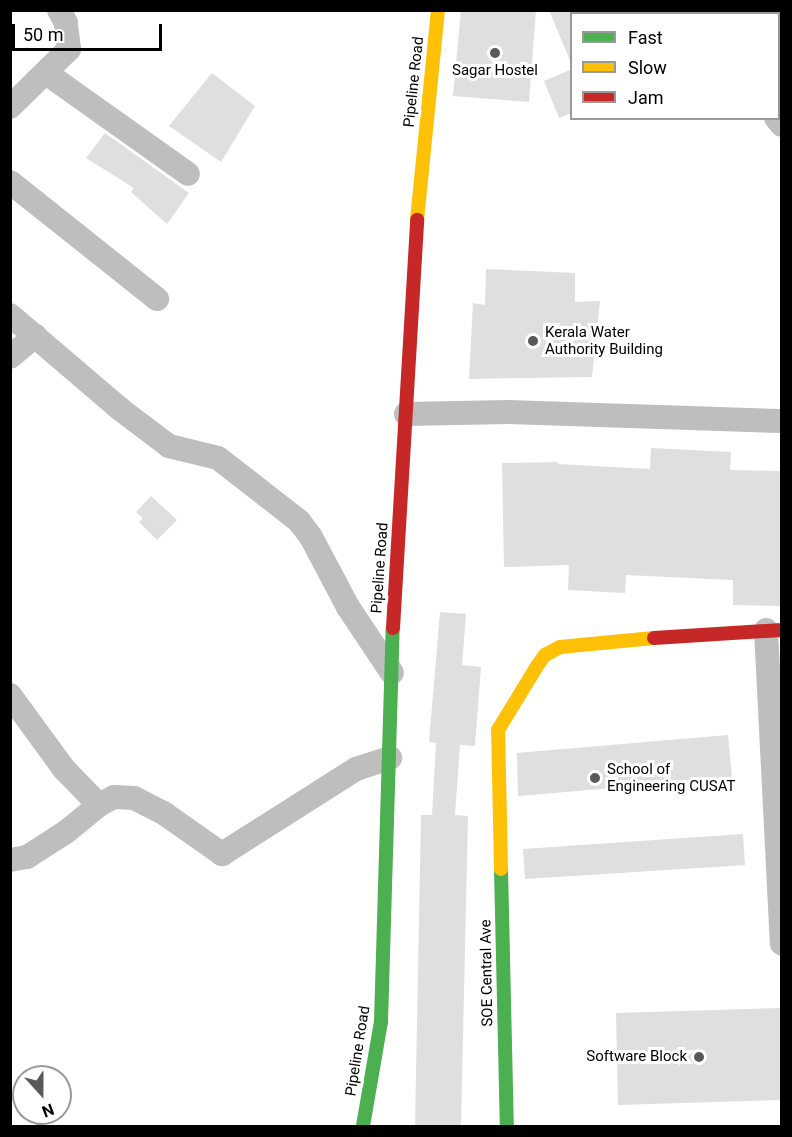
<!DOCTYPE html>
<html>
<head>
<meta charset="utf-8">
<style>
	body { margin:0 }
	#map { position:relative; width:792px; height:1137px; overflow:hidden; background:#fff; font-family:Roboto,sans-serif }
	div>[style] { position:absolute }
	.building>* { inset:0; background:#dfdfdf }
	.street>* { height:24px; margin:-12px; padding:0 12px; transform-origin:12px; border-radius:12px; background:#bebebe }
	.fast>* { height:14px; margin:-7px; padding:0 7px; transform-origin:7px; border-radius:7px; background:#4caf50 }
	.slow>* { height:14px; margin:-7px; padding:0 7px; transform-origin:7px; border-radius:7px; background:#ffc107 }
	.jam>* { height:14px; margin:-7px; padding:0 7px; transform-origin:7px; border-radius:7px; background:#c62828 }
	.dots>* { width:16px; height:16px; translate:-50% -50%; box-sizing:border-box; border:3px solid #fff; border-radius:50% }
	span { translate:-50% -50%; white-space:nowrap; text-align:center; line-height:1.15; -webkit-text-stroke:6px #fff; paint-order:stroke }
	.poi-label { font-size:15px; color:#000 }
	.left { translate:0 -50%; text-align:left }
	.right { translate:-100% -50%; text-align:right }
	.street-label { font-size:15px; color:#000 }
	.frame { position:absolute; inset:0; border:12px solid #000; pointer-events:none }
	.legend { position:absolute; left:570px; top:12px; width:210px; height:108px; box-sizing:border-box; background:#fff; border:2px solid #999; margin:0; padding:8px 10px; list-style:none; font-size:18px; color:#000 }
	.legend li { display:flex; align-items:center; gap:12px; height:30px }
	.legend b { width:30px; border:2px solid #999 }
	.north { position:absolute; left:12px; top:1065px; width:60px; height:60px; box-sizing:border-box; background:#fff; border:2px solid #999; border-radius:50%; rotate:159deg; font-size:16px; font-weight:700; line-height:24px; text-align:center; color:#000 }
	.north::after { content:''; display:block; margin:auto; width:21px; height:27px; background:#595959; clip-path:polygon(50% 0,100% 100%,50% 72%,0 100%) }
	.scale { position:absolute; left:12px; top:24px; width:150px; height:27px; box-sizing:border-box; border:3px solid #000; border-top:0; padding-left:8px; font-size:18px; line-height:21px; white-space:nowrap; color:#000; -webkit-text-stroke:4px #fff; paint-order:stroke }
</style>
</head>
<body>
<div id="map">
	<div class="building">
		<i style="clip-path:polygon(461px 10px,536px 10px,529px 102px,453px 96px)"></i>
		<i style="clip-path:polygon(549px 10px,572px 10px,572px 63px,571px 63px)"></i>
		<i style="clip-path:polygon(572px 69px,572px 113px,559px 118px,544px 81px)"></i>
		<i style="clip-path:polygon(212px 73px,255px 106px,221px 162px,169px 126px)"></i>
		<i style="clip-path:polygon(105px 133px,189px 193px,167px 224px,131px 192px,134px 188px,86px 158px)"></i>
		<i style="clip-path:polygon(486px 269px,575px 273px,575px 302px,600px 301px,592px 377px,469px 379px,473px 303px,485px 305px)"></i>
		<i style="clip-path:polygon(651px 448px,731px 452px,730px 470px,782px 471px,782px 606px,733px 605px,733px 580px,626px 575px,625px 593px,568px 590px,569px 565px,504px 567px,502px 463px,558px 462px,558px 464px,650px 469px)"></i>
		<i style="clip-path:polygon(151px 496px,177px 520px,157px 540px,139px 522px,143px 518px,136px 512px)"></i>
		<i style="clip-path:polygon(440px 612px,466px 614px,462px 665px,481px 667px,475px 746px,460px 745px,455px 815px,468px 816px,461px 1126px,415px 1126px,421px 815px,432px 815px,436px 743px,429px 742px)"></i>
		<i style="clip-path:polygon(728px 735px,732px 778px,518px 796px,517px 753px)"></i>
		<i style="clip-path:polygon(743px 834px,745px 865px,525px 879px,523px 849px)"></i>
		<i style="clip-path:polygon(782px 1008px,782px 1100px,618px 1105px,616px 1013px)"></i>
	</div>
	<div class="street">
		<i style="left:725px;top:10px;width:4px;rotate:76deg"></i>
		<i style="left:46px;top:73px;width:174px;rotate:35.4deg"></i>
		<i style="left:10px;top:107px;width:83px;rotate:-44.5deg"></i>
		<i style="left:69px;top:49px;width:26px;rotate:-97deg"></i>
		<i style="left:66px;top:23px;width:15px;rotate:-118deg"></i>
		<i style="left:776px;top:118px;width:9px;rotate:49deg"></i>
		<i style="left:10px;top:182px;width:188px;rotate:38.5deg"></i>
		<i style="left:10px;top:315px;width:145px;rotate:40.5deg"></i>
		<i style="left:120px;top:409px;width:61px;rotate:37.1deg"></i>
		<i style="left:169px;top:446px;width:50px;rotate:13.8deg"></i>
		<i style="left:218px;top:458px;width:103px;rotate:37.9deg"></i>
		<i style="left:299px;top:521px;width:20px;rotate:53deg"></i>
		<i style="left:311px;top:537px;width:79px;rotate:62.1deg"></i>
		<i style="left:348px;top:607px;width:79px;rotate:56.3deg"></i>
		<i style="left:10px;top:357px;width:33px;rotate:-40deg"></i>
		<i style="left:406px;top:414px;width:102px;rotate:-1.1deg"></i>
		<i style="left:508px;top:412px;width:274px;rotate:1.9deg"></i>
		<i style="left:766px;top:630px;width:314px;rotate:87.1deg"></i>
		<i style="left:10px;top:695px;width:92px;rotate:53.9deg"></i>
		<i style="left:64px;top:769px;width:50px;rotate:45.8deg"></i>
		<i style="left:10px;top:860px;width:17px;rotate:-10deg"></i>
		<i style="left:27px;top:857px;width:46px;rotate:-32.7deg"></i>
		<i style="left:66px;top:832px;width:43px;rotate:-39.3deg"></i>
		<i style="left:99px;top:805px;width:17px;rotate:-28deg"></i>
		<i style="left:114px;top:797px;width:20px;rotate:3deg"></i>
		<i style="left:134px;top:798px;width:35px;rotate:27deg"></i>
		<i style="left:165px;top:814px;width:70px;rotate:35.1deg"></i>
		<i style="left:222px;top:854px;width:159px;rotate:-32.4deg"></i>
		<i style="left:356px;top:769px;width:36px;rotate:-18deg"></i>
	</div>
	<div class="fast">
		<i style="left:501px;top:869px;width:257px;rotate:88.7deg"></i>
		<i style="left:363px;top:1126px;width:106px;rotate:-80.2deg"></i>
		<i style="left:381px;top:1022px;width:394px;rotate:-88.3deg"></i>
	</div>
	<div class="slow">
		<i style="left:417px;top:220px;width:211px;rotate:-84.3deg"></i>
		<i style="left:501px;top:869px;width:139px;rotate:-91.2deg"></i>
		<i style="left:498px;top:730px;width:75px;rotate:-58.6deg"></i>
		<i style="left:537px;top:666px;width:14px;rotate:-54deg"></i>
		<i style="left:545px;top:655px;width:17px;rotate:-28deg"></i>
		<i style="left:560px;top:647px;width:94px;rotate:-5.5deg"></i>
	</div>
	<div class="jam">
		<i style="left:393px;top:628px;width:409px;rotate:-86.6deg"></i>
		<i style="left:654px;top:638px;width:128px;rotate:-3.6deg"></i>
	</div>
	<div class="dots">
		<i style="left:495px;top:53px;background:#595959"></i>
		<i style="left:533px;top:341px;background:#595959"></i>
		<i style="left:595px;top:778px;background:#595959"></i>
		<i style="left:699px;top:1057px;background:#595959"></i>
	</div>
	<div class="poi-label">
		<span style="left:495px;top:71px">Sagar Hostel</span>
		<span class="left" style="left:545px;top:341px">Kerala Water<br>Authority Building</span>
		<span class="left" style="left:607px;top:778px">School of<br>Engineering CUSAT</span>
		<span class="right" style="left:687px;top:1057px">Software Block</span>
	</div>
	<div class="street-label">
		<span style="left:414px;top:82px;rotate:-84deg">Pipeline Road</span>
		<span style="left:380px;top:568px;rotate:-86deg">Pipeline Road</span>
		<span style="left:487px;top:973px;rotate:-91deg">SOE Central Ave</span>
		<span style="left:358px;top:1051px;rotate:-81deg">Pipeline Road</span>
	</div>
	<div class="frame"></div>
	<ul class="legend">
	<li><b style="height:8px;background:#4caf50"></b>Fast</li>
	<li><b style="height:8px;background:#ffc107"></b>Slow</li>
	<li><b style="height:8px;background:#c62828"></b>Jam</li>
	</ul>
	<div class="north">N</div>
	<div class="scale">50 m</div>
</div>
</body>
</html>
